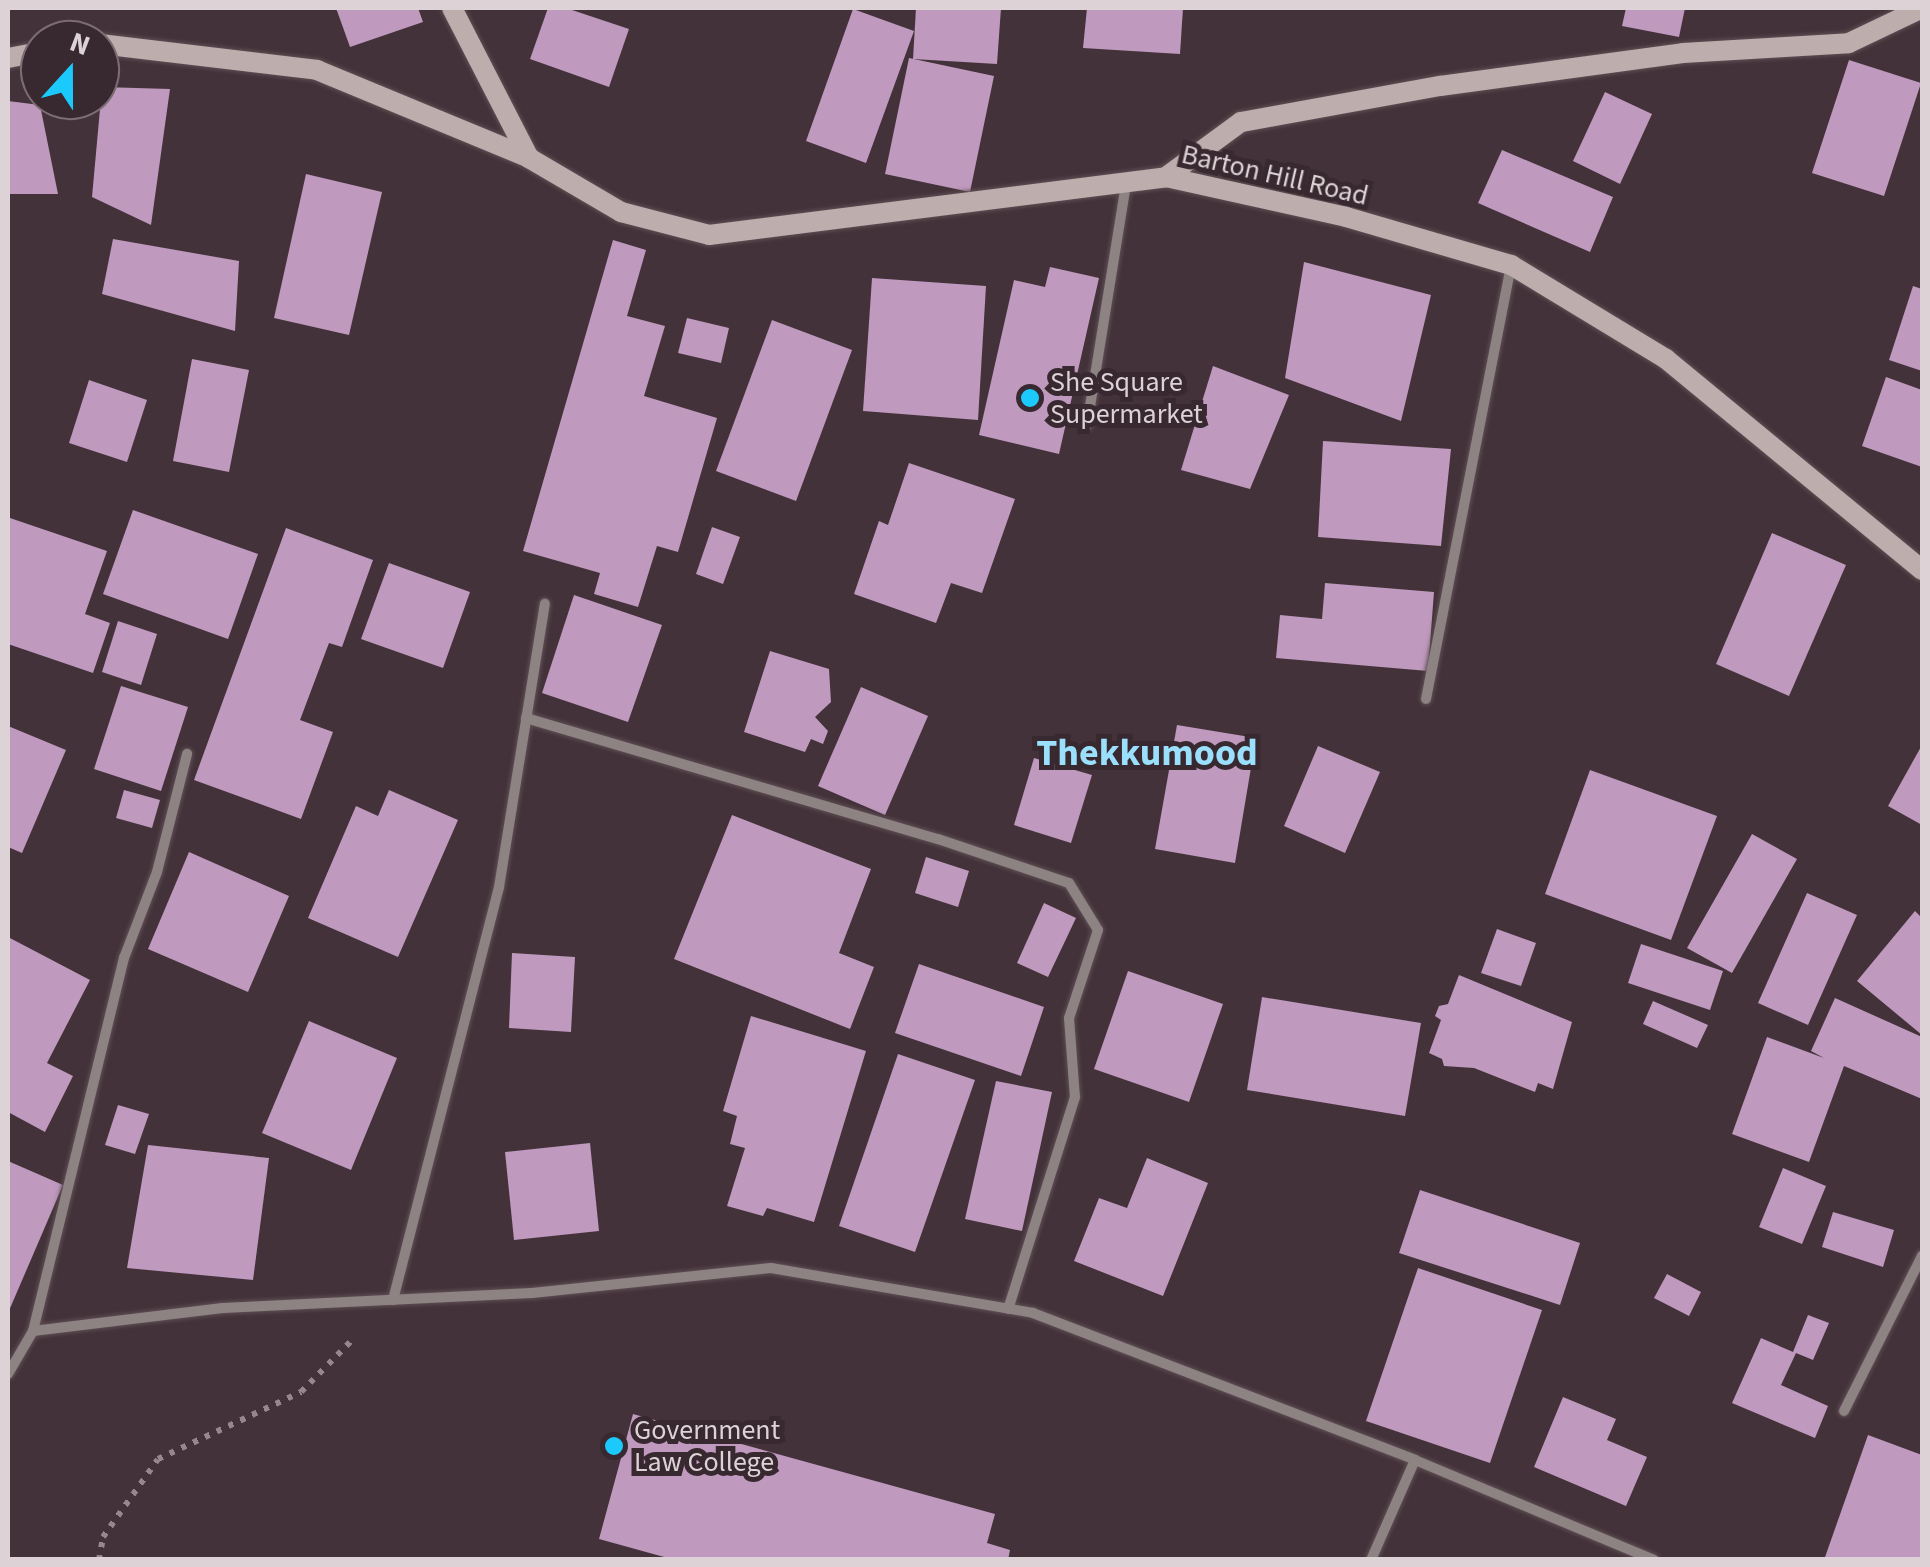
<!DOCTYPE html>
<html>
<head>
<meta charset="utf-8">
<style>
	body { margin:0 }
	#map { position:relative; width:1930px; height:1567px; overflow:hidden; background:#433239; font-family:"Source Sans 3",sans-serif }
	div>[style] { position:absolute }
	.building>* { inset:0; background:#bf99be }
	.path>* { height:6px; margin-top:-3px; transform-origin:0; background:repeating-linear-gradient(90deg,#95878d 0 5px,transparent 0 13px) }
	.roads { filter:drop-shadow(0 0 2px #5f4f55) drop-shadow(0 0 2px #5f4f55) }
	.street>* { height:10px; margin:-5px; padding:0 5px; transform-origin:5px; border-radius:5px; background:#8d8383 }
	.secondary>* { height:20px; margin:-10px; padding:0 10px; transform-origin:10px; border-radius:10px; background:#bdadad }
	.dots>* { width:28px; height:28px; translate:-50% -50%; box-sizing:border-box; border:5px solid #38282f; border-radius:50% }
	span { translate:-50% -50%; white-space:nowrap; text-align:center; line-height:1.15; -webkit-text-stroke:10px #38282f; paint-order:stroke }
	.street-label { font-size:28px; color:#ddd2d6 }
	.poi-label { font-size:28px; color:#ddd2d6 }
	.left { translate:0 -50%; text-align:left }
	.district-label { font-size:38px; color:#9ae0fd; font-weight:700 }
	.frame { position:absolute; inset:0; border:10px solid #ddd2d6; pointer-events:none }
	.north { position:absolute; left:20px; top:20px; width:100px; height:100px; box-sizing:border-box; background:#38282f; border:2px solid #7a6c72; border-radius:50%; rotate:21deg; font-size:28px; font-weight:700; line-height:40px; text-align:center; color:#ddd2d6 }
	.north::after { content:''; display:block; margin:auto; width:35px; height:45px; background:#1cc9fc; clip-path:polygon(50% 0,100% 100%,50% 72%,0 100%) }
</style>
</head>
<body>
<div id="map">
	<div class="building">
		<i style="clip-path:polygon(336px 8px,418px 8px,423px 22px,350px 47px)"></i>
		<i style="clip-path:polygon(548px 8px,566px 8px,629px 29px,609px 87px,530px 59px)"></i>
		<i style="clip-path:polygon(916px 8px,1001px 8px,997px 64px,913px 59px)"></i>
		<i style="clip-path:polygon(1087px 8px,1183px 8px,1180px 54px,1083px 48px)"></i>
		<i style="clip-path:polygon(1626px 8px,1685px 8px,1679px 37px,1622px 26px)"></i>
		<i style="clip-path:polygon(853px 9px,914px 31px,866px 163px,806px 141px)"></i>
		<i style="clip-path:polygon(909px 58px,994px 76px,970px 192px,885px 174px)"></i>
		<i style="clip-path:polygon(1849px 60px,1921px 83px,1884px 196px,1812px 173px)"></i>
		<i style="clip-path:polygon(102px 87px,170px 89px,151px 225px,92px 197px)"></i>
		<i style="clip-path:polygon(1605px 92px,1652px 114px,1620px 184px,1573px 161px)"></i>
		<i style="clip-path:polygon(8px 101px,40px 105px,58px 194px,8px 194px)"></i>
		<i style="clip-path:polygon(1502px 150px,1613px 197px,1590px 252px,1478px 203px)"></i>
		<i style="clip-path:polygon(306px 174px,382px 192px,349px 335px,274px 318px)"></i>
		<i style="clip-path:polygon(113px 239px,239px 261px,235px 331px,102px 294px)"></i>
		<i style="clip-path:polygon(613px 240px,646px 250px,627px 316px,665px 326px,644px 396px,717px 418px,678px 552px,657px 546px,638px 607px,594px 594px,600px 573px,523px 551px)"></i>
		<i style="clip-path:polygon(1304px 262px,1431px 295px,1401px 421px,1285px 378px)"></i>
		<i style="clip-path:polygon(1050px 267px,1099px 278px,1059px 454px,979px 435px,1014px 280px,1045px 287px)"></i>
		<i style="clip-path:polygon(872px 278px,986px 286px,978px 420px,863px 411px)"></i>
		<i style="clip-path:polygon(1913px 286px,1922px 289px,1922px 371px,1889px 360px)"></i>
		<i style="clip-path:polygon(687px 318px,729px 328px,721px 363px,678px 353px)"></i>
		<i style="clip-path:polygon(772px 320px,852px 350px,796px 501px,716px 471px)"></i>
		<i style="clip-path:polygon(192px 359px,249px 370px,229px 472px,173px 461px)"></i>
		<i style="clip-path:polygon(1213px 366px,1289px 395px,1250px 489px,1181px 470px)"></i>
		<i style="clip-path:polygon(1886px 377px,1922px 390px,1922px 467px,1862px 446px)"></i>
		<i style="clip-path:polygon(89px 380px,147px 400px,127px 462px,69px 443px)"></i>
		<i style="clip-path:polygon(1323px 441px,1451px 449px,1441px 546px,1318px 537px)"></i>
		<i style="clip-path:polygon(909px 463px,1015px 499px,982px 593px,951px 583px,936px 623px,854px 594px,879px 521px,888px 525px)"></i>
		<i style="clip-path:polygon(133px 510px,258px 554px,228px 639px,103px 594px)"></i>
		<i style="clip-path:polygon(10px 518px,107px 551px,85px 614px,110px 623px,93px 673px,8px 644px)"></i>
		<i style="clip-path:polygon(712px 527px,740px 537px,723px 584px,696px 574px)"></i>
		<i style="clip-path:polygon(286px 528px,373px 560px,342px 647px,329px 643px,300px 720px,333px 732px,301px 819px,194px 780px)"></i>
		<i style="clip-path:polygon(1772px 533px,1846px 565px,1789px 696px,1716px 664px)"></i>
		<i style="clip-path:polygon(389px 563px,470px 592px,443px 668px,361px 639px)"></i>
		<i style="clip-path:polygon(1325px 583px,1434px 592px,1428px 671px,1276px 658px,1280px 615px,1322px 619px)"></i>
		<i style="clip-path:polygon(574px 595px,662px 625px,628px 722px,542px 693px)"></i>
		<i style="clip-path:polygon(118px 621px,157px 634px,141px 685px,102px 672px)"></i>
		<i style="clip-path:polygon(770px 651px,829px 669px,831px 702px,815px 717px,828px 731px,823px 744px,811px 739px,805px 752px,744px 732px)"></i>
		<i style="clip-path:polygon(121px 686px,188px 707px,161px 791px,94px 769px)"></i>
		<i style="clip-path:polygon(861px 687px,928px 716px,885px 815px,818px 786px)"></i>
		<i style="clip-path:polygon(1177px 725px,1256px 738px,1235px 863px,1155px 849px)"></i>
		<i style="clip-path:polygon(8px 726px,66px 750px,22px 853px,8px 847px)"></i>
		<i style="clip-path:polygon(1922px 745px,1922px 825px,1888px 806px)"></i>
		<i style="clip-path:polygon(1318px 746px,1380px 772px,1345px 853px,1284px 826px)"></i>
		<i style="clip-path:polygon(1034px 758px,1092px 775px,1071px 843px,1014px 825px)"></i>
		<i style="clip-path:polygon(1590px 770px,1717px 816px,1671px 940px,1545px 894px)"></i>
		<i style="clip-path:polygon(124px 790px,160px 800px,152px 828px,116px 818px)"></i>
		<i style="clip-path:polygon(389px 790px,458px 820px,398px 957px,308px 918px,356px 806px,378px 816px)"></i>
		<i style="clip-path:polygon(732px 815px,871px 869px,839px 953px,874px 967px,850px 1029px,674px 959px)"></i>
		<i style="clip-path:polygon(1752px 834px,1797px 859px,1732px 973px,1687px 948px)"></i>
		<i style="clip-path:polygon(189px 852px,289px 896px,248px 992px,148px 949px)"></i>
		<i style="clip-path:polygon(926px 857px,969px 871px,958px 907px,915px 893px)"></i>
		<i style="clip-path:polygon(1807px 893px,1857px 915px,1808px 1025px,1758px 1003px)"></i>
		<i style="clip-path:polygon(1044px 903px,1076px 918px,1048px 977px,1017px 963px)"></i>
		<i style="clip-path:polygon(1915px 911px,1922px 918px,1922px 1035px,1857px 981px)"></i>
		<i style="clip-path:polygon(1497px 929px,1536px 943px,1521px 986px,1481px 973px)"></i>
		<i style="clip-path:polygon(8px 937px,90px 980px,47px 1063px,73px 1076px,45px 1132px,8px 1112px)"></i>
		<i style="clip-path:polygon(1641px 944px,1723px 971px,1710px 1010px,1628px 983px)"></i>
		<i style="clip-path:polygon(512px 953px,575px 957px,571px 1032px,509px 1028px)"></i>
		<i style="clip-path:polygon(919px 964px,1044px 1007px,1021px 1076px,895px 1033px)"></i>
		<i style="clip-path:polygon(1128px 971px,1223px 1004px,1189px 1102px,1094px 1069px)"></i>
		<i style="clip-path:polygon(1459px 975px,1572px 1022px,1553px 1089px,1538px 1083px,1535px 1092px,1474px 1068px,1444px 1066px,1442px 1059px,1429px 1053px,1441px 1020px,1435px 1016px,1439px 1006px,1448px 1004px)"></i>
		<i style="clip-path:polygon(1262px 997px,1421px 1023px,1405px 1116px,1247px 1090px)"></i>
		<i style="clip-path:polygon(1835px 998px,1922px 1037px,1922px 1099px,1844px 1066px,1809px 1162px,1732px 1134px,1767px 1037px,1824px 1058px,1811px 1051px)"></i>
		<i style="clip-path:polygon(1653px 1001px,1708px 1025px,1697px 1048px,1643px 1024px)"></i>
		<i style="clip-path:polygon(751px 1016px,866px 1051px,814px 1222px,767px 1208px,763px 1216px,727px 1206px,745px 1148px,730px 1144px,737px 1116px,723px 1111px)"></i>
		<i style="clip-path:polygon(309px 1021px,397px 1058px,351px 1170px,262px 1133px)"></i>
		<i style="clip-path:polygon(898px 1054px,975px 1080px,915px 1252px,839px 1226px)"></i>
		<i style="clip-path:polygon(996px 1081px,1052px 1092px,1022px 1231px,965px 1219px)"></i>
		<i style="clip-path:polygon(118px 1105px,149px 1114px,135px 1154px,105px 1145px)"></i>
		<i style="clip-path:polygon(590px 1143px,599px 1231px,514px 1240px,505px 1152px)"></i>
		<i style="clip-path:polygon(148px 1145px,269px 1158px,253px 1280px,127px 1268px)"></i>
		<i style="clip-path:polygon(1147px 1158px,1208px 1183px,1163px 1296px,1074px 1261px,1099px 1198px,1127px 1208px)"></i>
		<i style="clip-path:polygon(8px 1161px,63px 1185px,8px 1313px)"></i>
		<i style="clip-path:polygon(1783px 1168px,1826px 1186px,1802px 1244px,1759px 1227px)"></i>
		<i style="clip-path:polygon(1420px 1190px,1580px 1243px,1560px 1305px,1399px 1253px)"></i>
		<i style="clip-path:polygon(1833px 1212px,1894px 1230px,1883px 1267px,1822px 1247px)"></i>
		<i style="clip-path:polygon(1418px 1268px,1542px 1310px,1490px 1463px,1366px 1421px)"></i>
		<i style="clip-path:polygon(1667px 1274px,1701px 1292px,1689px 1316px,1654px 1298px)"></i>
		<i style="clip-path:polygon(1808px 1315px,1829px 1323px,1813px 1360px,1796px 1353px,1781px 1385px,1828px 1406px,1815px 1438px,1732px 1403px,1761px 1338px,1793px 1352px)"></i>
		<i style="clip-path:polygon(1563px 1397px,1616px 1419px,1607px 1440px,1647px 1457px,1626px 1506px,1534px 1467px)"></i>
		<i style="clip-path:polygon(633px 1414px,995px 1514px,987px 1543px,1010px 1550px,1008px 1560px,675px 1560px,599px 1539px)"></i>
		<i style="clip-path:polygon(1868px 1435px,1922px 1455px,1922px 1560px,1824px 1560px)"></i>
	</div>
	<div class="path">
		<i style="left:99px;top:1560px;width:23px;rotate:-80deg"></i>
		<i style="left:103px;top:1537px;width:95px;rotate:-54.8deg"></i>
		<i style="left:158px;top:1459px;width:158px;rotate:-25.1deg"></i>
		<i style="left:301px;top:1392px;width:78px;rotate:-45.5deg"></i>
	</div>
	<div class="roads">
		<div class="street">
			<i style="left:1087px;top:425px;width:245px;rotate:-80.8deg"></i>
			<i style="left:1426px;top:699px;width:441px;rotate:-78.9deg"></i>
			<i style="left:526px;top:718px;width:429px;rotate:16.4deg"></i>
			<i style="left:938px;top:839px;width:138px;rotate:18.6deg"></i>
			<i style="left:1069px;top:883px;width:55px;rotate:58.3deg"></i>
			<i style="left:1098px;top:930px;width:93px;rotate:108.2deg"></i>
			<i style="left:1069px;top:1018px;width:79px;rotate:85.7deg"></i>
			<i style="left:1075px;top:1097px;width:222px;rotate:107.5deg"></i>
			<i style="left:393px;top:1300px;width:426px;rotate:-75.6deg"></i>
			<i style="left:499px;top:887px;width:287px;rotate:-80.8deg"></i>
			<i style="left:33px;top:1331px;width:384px;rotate:-76.3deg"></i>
			<i style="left:124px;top:958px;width:92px;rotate:-69deg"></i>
			<i style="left:157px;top:872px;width:122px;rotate:-75.7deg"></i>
			<i style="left:8px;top:1374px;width:50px;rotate:-59.8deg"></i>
			<i style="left:33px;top:1331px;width:191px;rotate:-6.9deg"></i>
			<i style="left:223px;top:1308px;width:309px;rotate:-2.8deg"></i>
			<i style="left:532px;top:1293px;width:240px;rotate:-6deg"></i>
			<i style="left:771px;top:1268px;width:266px;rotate:9.7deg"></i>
			<i style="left:1033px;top:1313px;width:409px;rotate:21deg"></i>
			<i style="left:1415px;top:1460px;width:259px;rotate:22.7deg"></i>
			<i style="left:1844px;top:1411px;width:174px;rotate:-63.3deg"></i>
			<i style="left:1371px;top:1560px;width:109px;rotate:-66.3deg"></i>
		</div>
		<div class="secondary">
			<i style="left:452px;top:8px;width:169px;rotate:62.8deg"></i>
			<i style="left:100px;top:44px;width:219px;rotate:6.8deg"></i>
			<i style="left:317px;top:70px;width:230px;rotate:22.5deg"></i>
			<i style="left:529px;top:158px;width:107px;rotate:30.4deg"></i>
			<i style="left:621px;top:212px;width:91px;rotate:14.6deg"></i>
			<i style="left:709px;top:235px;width:461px;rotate:-7.2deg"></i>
			<i style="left:1166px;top:177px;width:184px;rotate:12.5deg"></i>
			<i style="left:1346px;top:217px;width:172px;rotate:16.2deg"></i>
			<i style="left:1511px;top:265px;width:181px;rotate:31.2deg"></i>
			<i style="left:1666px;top:359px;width:332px;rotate:39.5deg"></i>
			<i style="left:8px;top:58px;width:33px;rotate:-11deg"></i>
			<i style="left:1166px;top:177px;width:93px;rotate:-36.3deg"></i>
			<i style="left:1241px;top:122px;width:202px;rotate:-10.3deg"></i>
			<i style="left:1440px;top:86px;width:245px;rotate:-7.7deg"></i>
			<i style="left:1683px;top:53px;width:166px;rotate:-3.4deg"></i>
			<i style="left:1849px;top:43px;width:81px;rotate:-25.6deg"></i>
		</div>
	</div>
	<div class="dots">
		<i style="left:1030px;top:398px;background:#1cc9fc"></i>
		<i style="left:614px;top:1446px;background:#1cc9fc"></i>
	</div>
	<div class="street-label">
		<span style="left:1275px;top:175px;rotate:13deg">Barton Hill Road</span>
	</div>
	<div class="poi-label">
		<span class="left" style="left:1050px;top:398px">She Square<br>Supermarket</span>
		<span class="left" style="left:634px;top:1446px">Government<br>Law College</span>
	</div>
	<div class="district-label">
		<span style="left:1147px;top:754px">Thekkumood</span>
	</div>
	<div class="frame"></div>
	<div class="north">N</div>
</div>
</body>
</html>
